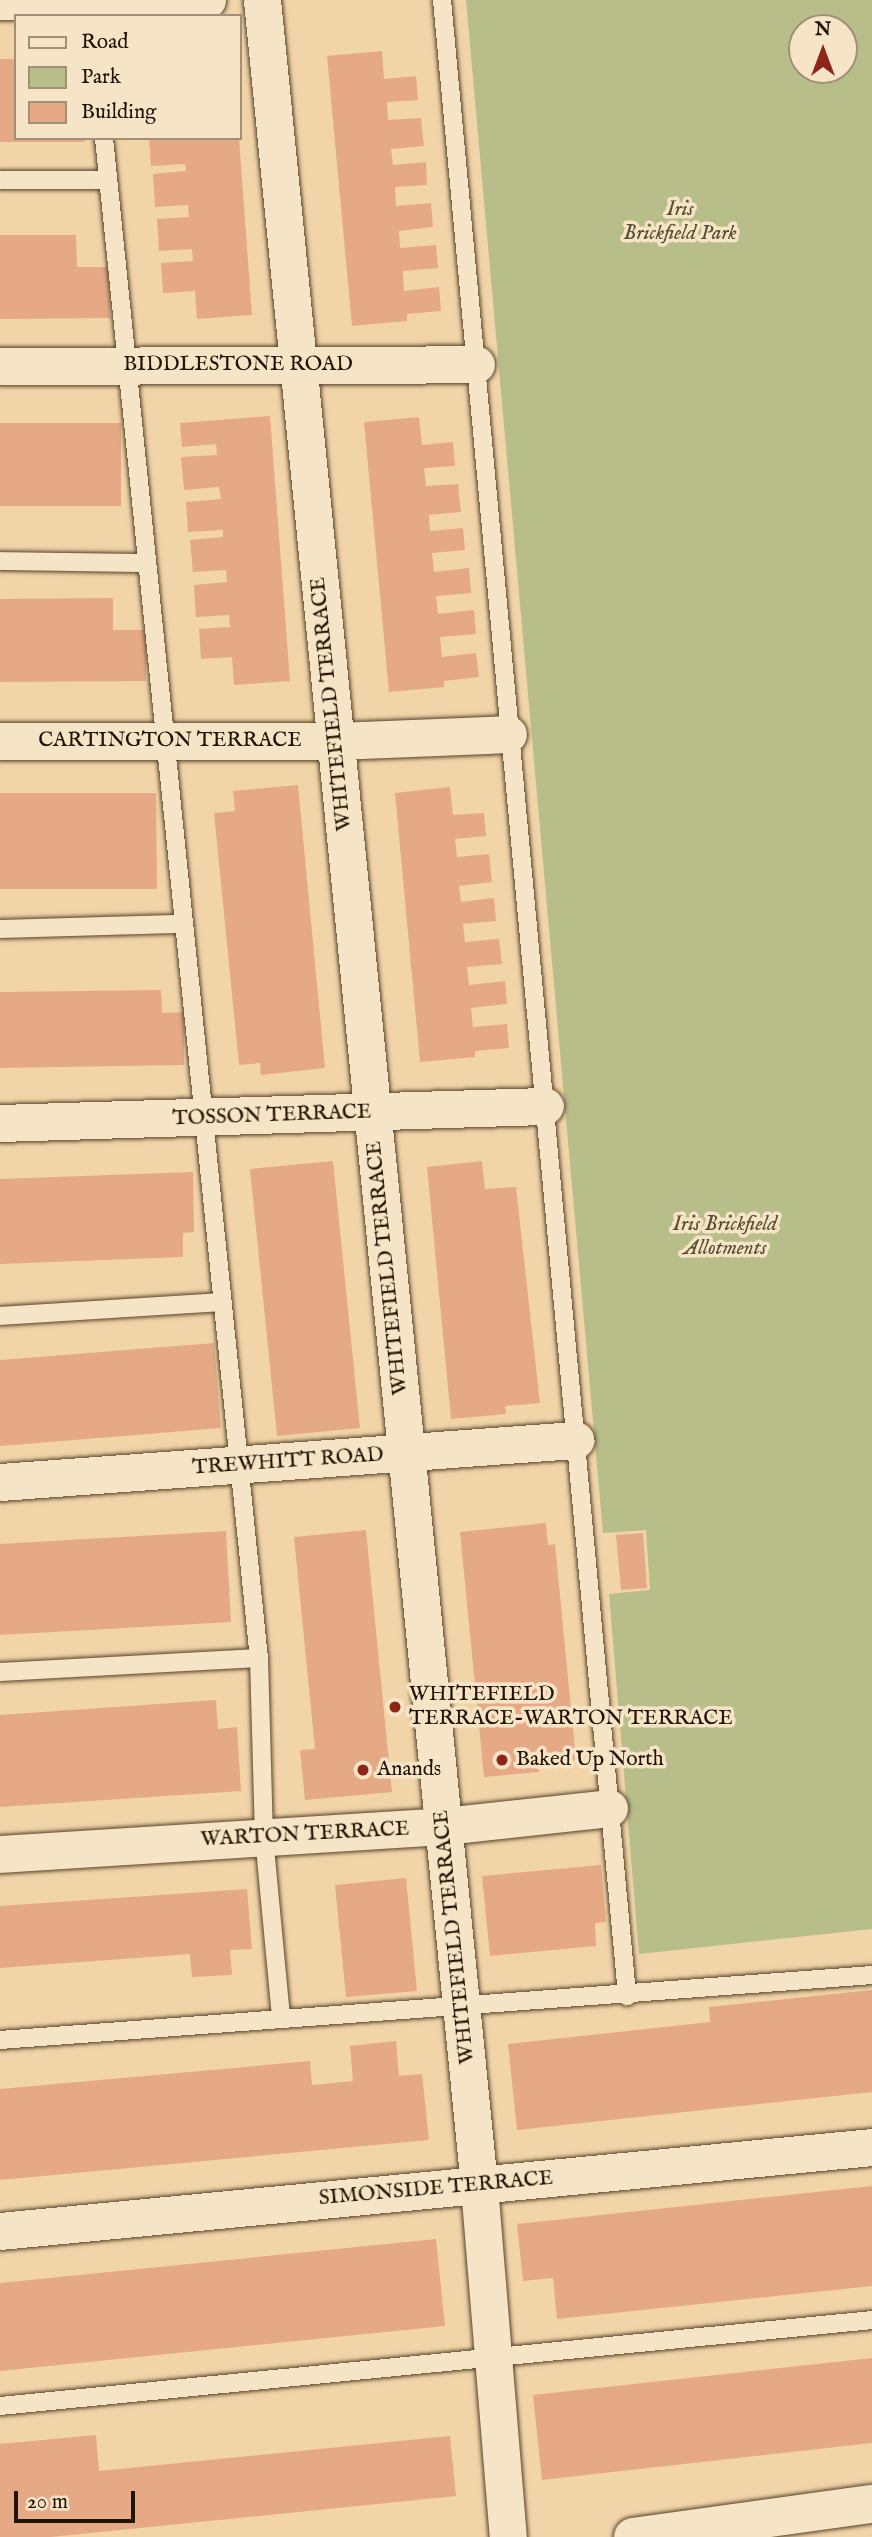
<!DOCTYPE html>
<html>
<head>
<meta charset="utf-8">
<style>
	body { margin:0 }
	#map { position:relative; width:872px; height:2537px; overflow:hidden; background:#f1d5a8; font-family:"IM FELL English",serif }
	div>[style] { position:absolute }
	.green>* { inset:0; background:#b8be89 }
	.building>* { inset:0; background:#e5aa85 }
	.roads { filter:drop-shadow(0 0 2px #56432a) drop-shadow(0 0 2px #56432a) }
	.service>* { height:18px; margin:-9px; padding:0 9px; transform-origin:9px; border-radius:9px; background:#f6e4c6 }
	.minor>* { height:37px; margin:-18.5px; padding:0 18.5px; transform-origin:18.5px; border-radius:18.5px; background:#f6e4c6 }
	.tertiary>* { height:38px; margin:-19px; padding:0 19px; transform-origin:19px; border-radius:19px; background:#f6e4c6 }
	.dots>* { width:19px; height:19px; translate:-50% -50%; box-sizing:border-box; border:4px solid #f6e4c6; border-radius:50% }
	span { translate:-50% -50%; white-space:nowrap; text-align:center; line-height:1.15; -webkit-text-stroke:7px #f6e4c6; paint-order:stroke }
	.park-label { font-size:21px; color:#564e30; font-style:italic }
	.street-label { font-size:21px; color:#221200 }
	.poi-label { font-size:21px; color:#221200 }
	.left { translate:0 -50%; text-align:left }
	.legend { position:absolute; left:14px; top:14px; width:228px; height:126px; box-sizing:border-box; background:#f6e4c6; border:2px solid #a19077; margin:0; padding:9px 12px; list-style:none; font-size:21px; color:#221200 }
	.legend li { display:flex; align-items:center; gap:14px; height:35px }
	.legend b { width:35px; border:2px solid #a19077 }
	.north { position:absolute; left:788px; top:14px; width:70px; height:70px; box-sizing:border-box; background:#f6e4c6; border:2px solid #a19077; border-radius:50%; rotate:0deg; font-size:19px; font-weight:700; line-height:28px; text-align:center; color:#221200 }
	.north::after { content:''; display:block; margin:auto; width:24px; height:32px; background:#8f2418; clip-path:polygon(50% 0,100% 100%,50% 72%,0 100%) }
	.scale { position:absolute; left:14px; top:2491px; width:121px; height:32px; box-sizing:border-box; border:4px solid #221200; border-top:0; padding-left:9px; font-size:21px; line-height:24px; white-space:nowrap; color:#221200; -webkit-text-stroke:5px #f6e4c6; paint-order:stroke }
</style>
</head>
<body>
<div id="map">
	<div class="green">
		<i style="clip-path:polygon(evenodd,466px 0,872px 0,872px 1929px,639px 1954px,609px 1594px,650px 1590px,646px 1530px,603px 1533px,466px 0,802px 28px,844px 28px,844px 70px,802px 70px,802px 28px)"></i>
	</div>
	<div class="building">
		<i style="clip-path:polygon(382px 51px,384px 79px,416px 76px,418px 100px,387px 102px,388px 120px,421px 118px,424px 146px,391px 149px,393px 165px,426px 162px,427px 185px,395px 187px,396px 206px,431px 203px,433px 227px,399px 231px,400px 248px,436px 245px,438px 268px,403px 271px,404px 291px,439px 287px,441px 311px,407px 314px,407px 321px,352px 326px,327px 56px)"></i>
		<i style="clip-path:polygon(0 59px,16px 59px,16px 138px,85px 138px,85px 142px,0 142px)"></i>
		<i style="clip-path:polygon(149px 138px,239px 138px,252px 315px,197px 319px,195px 291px,163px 293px,161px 263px,193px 261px,192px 249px,159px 251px,157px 219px,189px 217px,188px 205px,155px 207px,153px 174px,186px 171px,185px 164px,151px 166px)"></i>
		<i style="clip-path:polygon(0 235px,76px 235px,77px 267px,109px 267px,110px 318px,0 319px)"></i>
		<i style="clip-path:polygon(270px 416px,290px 681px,234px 685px,232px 657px,201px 659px,199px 629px,230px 627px,229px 615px,196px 617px,194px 585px,227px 582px,226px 570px,193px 572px,190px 540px,223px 537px,223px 530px,188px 532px,186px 502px,221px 499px,219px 487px,184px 490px,181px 457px,217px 455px,216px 444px,182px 447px,180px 423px)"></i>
		<i style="clip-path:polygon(419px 417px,422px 445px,453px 442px,455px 466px,424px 468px,426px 486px,458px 484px,461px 512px,429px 515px,430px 531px,463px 528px,465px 550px,432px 553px,434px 572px,469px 568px,471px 593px,436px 596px,438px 614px,474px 610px,476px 634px,440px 637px,442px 657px,476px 653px,479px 677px,444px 681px,444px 687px,389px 692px,364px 422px)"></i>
		<i style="clip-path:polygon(0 423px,121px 423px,121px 506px,0 506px)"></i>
		<i style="clip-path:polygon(113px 598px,113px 630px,146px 630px,146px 681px,0 682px,0 599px)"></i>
		<i style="clip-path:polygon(298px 785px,325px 1068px,261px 1075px,260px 1063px,239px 1065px,214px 813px,235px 811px,233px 791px)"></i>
		<i style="clip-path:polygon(450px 787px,453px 815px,484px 813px,486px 836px,455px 839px,457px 857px,489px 854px,492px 882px,459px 886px,461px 902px,494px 898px,496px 921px,463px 924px,465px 942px,499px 939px,502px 964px,467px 967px,469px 985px,505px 981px,507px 1004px,471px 1008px,473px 1027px,507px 1024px,509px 1048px,475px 1051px,475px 1057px,420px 1062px,395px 793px)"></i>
		<i style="clip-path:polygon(0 793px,156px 793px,157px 889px,0 889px)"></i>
		<i style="clip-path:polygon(161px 990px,162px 1013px,184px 1012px,184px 1065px,0 1068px,0 992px)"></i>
		<i style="clip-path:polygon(333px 1161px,360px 1428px,277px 1436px,250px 1169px)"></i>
		<i style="clip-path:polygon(482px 1161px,485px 1189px,516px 1187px,540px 1403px,505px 1406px,506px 1414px,451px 1419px,427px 1167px)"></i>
		<i style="clip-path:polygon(193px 1172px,194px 1232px,183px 1233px,183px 1257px,0 1264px,0 1179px)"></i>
		<i style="clip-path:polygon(214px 1343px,221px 1428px,0 1446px,0 1360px)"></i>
		<i style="clip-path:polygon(546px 1523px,548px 1545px,555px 1544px,576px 1760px,538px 1764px,539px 1772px,484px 1777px,460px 1532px)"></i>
		<i style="clip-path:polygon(366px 1530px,392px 1792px,305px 1800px,300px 1750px,315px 1749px,294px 1537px)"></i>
		<i style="clip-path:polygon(226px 1531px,231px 1622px,0 1635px,0 1544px)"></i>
		<i style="clip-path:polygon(643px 1533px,647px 1588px,621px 1590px,616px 1535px)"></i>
		<i style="clip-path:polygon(216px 1700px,218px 1729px,237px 1727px,241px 1791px,0 1807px,0 1715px)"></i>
		<i style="clip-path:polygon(601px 1865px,606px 1922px,595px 1923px,596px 1946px,490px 1956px,482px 1876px)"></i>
		<i style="clip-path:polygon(406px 1878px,417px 1991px,346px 1997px,335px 1885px)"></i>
		<i style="clip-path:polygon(247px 1889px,252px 1949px,230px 1950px,232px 1975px,192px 1977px,190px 1954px,0 1968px,0 1906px)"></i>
		<i style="clip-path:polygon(872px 1990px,872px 2092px,517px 2130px,508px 2044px,710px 2022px,709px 2007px)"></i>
		<i style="clip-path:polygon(396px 2041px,399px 2076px,422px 2074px,429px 2140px,0 2180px,0 2089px,310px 2061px,312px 2085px,353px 2081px,350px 2046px)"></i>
		<i style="clip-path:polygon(872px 2186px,872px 2286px,557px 2319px,553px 2278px,523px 2281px,517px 2224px)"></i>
		<i style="clip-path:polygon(436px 2239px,445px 2326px,0 2371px,0 2283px)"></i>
		<i style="clip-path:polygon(872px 2358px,872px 2443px,542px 2480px,533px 2395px)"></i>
		<i style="clip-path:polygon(96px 2435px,99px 2471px,450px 2436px,456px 2496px,51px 2537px,0 2537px,0 2444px)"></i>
	</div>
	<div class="roads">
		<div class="service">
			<i style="left:442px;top:0;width:2005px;rotate:84.7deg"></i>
			<i style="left:104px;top:138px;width:1528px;rotate:84.18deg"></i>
			<i style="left:259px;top:1658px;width:179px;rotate:88.4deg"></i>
			<i style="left:264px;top:1837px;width:181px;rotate:84.6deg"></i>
			<i style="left:0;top:180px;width:108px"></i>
			<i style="left:0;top:561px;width:147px;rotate:0.8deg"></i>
			<i style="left:0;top:929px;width:184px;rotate:-1.6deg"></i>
			<i style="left:0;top:1316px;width:222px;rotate:-3.6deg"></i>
			<i style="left:0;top:1672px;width:259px;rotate:-3.1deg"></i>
			<i style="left:0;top:2040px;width:874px;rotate:-4.26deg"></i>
			<i style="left:0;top:2406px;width:876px;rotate:-5.63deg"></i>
		</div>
		<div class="minor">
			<i style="left:262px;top:0;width:2197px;rotate:84.33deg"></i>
			<i style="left:479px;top:2186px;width:352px;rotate:85.3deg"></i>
			<i style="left:0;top:1px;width:207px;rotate:-0.3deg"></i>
			<i style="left:0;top:366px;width:476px;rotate:-0.2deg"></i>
			<i style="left:0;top:741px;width:336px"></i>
			<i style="left:336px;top:741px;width:172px;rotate:-2.3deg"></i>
			<i style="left:0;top:1123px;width:545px;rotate:-1.79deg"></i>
			<i style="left:0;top:1482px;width:577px;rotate:-4.18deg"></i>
			<i style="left:0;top:1854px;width:445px;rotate:-3.6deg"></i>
			<i style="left:444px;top:1826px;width:166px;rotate:-6.2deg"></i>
			<i style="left:0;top:2231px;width:876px;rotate:-5.5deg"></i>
		</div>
		<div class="tertiary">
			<i style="left:633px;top:2537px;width:241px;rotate:-7.9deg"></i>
		</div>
	</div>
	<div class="dots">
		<i style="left:395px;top:1707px;background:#8f2418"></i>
		<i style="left:502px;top:1760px;background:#8f2418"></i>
		<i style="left:363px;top:1770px;background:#8f2418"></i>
	</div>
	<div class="park-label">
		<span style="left:680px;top:222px">Iris<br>Brickfield Park</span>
		<span style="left:725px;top:1237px">Iris Brickfield<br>Allotments</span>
	</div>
	<div class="street-label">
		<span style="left:238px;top:365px">BIDDLESTONE ROAD</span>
		<span style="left:332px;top:704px;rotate:-96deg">WHITEFIELD TERRACE</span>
		<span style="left:170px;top:741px">CARTINGTON TERRACE</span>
		<span style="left:272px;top:1116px;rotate:-2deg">TOSSON TERRACE</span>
		<span style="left:388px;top:1268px;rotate:-96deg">WHITEFIELD TERRACE</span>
		<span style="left:288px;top:1462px;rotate:-4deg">TREWHITT ROAD</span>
		<span style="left:305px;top:1835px;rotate:-3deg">WARTON TERRACE</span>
		<span style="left:455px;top:1937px;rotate:-96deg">WHITEFIELD TERRACE</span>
		<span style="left:436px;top:2189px;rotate:-5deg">SIMONSIDE TERRACE</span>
	</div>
	<div class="poi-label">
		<span class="left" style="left:409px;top:1707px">WHITEFIELD<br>TERRACE-WARTON TERRACE</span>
		<span class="left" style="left:516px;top:1760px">Baked Up North</span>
		<span class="left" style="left:377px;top:1770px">Anands</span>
	</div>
	<ul class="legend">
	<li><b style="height:9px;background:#f6e4c6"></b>Road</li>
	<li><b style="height:19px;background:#b8be89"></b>Park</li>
	<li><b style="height:19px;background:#e5aa85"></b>Building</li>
	</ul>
	<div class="north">N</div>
	<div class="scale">20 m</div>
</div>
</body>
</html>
